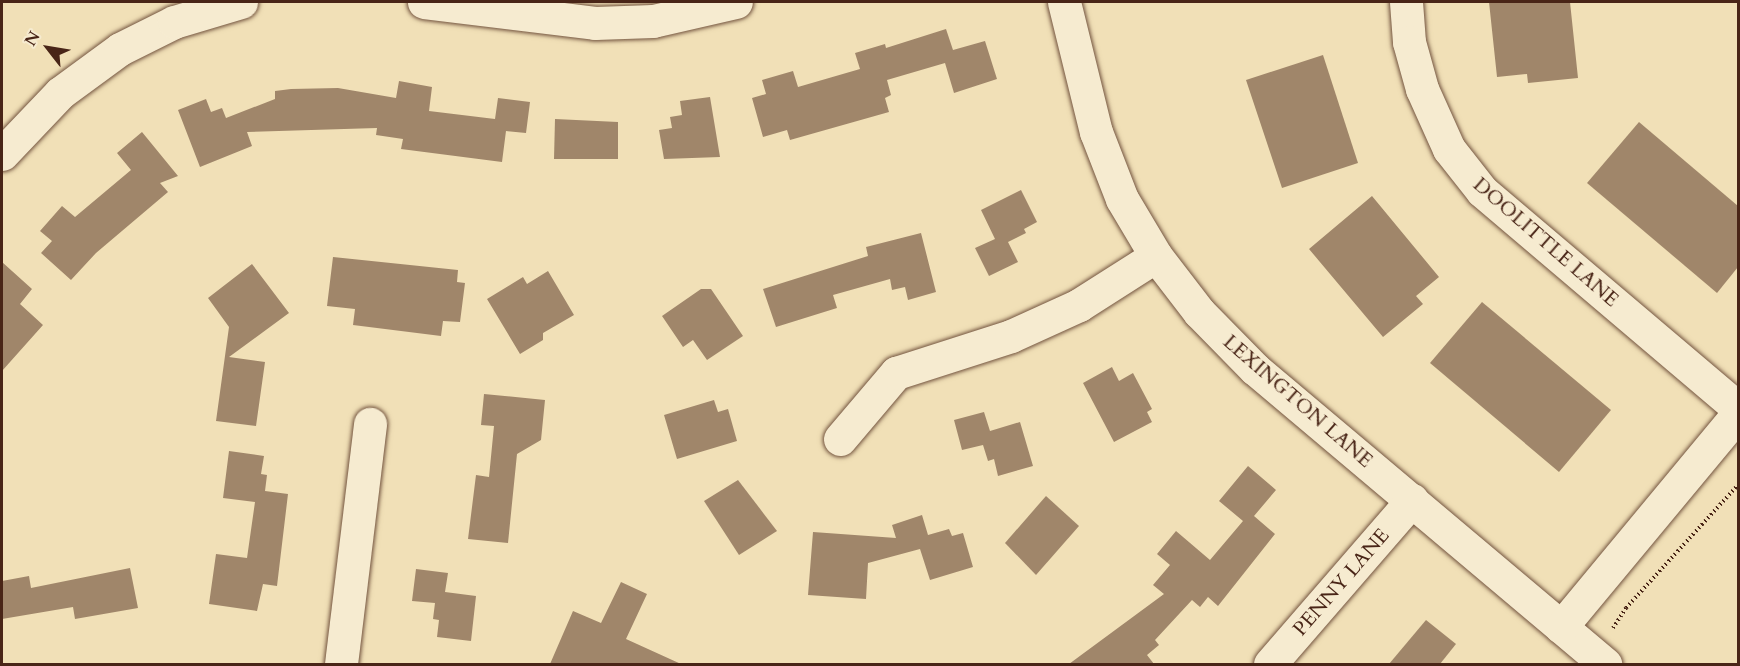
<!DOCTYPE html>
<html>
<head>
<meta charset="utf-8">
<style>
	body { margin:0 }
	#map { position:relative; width:1740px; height:666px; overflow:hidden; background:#f1e0b7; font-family:Cardo,serif }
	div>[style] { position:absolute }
	.building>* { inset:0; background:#a0866a }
	.path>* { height:4px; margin-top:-2px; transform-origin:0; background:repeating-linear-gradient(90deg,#492517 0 1.5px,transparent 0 4.5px) }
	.roads { filter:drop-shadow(0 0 2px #73543f) drop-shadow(0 0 2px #73543f) }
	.minor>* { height:33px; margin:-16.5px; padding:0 16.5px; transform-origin:16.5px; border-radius:16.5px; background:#f6ebd0 }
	span { translate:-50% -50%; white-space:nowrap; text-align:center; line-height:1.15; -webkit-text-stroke:4.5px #f6ebd0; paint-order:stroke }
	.street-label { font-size:20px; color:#492517 }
	.frame { position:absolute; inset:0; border:3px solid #492517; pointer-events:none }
	.north { position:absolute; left:18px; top:18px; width:60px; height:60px; -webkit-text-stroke:4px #f6ebd0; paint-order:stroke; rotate:301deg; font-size:16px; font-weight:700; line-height:24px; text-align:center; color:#492517 }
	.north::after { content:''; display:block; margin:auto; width:21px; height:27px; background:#492517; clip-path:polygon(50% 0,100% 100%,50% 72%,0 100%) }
</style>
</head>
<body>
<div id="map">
	<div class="building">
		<i style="clip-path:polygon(1489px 2px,1570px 2px,1578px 78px,1528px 83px,1527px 74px,1497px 77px)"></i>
		<i style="clip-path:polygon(946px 29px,953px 50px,985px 41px,997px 79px,954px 93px,945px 63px,887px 80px,891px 95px,885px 98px,889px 112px,790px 140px,787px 130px,763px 137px,752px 98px,766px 94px,762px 80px,793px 71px,798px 87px,860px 69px,855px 53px,885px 44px,886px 48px)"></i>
		<i style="clip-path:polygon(1323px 55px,1358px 163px,1282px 188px,1246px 80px)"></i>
		<i style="clip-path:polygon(399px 81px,432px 87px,429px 111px,495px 119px,498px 98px,530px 102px,526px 133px,506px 131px,502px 162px,401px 149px,403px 139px,376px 135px,377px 128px,247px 132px,252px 146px,200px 167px,178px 110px,206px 99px,211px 112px,222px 108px,226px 118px,275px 99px,275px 91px,291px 89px,338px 88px,396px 98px)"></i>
		<i style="clip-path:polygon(710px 97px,720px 157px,664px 159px,659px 130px,672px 128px,670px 117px,682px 115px,680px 101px)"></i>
		<i style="clip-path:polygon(555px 119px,618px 122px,618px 159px,554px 159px)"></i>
		<i style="clip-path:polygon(1639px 122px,1738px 206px,1738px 267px,1717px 293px,1587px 183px)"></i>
		<i style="clip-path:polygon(142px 132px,178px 176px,160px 183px,168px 192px,96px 253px,71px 280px,41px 253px,52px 241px,40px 231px,62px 206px,75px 217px,131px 170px,117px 153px)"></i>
		<i style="clip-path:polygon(1021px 190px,1037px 222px,1024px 229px,1026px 233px,1008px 242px,1018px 262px,989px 276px,975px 248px,995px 239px,981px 210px)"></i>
		<i style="clip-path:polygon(1372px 196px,1439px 277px,1416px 296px,1423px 304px,1383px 337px,1309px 249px)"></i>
		<i style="clip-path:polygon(921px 233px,936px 292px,908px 300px,905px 287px,892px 290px,890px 279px,833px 295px,837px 308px,776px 327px,763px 289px,868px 256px,866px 247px)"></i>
		<i style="clip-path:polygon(333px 257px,458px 270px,457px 282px,465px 283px,460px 322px,443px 321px,441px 336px,353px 325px,355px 309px,327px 306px)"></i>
		<i style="clip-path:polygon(2px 262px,32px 289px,20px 304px,43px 325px,2px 371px)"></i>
		<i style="clip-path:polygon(252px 264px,289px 313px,229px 357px,265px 362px,256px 426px,216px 421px,229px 327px,208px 298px)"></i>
		<i style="clip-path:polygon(548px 271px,574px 315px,543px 333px,543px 340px,520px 354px,487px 299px,523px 277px,527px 284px)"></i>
		<i style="clip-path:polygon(701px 289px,711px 289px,743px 336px,707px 360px,693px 340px,683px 347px,662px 316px)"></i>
		<i style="clip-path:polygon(1482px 302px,1611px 410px,1559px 472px,1430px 363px)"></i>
		<i style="clip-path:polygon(1112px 367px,1119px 381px,1133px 373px,1152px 409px,1147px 412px,1152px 422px,1114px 442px,1083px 383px)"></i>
		<i style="clip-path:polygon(484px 394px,545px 400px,541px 440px,517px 454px,508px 543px,468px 539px,476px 475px,489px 477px,494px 426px,481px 425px)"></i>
		<i style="clip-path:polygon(714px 400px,718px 412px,728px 409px,737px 441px,677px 459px,664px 415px)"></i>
		<i style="clip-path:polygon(984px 412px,990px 431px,1020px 422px,1033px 466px,998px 476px,994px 459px,988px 461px,983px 445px,962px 450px,954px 420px)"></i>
		<i style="clip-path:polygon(229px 451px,264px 456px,261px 474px,267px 475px,265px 491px,288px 494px,277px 586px,263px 584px,257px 611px,209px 604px,216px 554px,247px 558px,255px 502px,223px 498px)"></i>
		<i style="clip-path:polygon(1248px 466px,1276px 490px,1254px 516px,1275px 534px,1218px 606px,1208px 597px,1200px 607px,1192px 600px,1155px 640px,1159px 645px,1147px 655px,1154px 664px,1069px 664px,1164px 594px,1153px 585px,1170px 565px,1157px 554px,1176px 531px,1210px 560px,1243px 521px,1219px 501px)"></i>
		<i style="clip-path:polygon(738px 480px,777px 531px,739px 555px,704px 501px)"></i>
		<i style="clip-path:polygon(1046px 496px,1079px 526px,1036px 575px,1005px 543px)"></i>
		<i style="clip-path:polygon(922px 515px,928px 535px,949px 529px,952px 536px,963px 533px,973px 567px,930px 580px,920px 549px,868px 563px,866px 599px,808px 595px,813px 532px,896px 538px,892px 525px)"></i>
		<i style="clip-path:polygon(130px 568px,138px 608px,75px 619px,73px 607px,2px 619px,2px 581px,29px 576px,31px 588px)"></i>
		<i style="clip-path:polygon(416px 569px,448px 573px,445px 592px,476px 596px,471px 641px,437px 637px,439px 620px,433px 619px,435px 603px,412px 601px)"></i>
		<i style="clip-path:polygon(621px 582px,647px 594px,626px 639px,681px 664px,550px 664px,573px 611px,601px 623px)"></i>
		<i style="clip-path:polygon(1426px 620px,1456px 644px,1440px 664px,1389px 664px)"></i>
	</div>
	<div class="path">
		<i style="left:1613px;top:628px;width:24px;rotate:-57deg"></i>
		<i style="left:1626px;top:608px;width:166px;rotate:-47.7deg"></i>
	</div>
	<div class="roads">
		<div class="minor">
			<i style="left:424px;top:2px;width:172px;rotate:7deg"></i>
			<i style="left:595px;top:23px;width:58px;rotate:-2deg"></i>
			<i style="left:653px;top:21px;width:85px;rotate:-12.9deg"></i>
			<i style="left:1064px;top:2px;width:134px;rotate:76.2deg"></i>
			<i style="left:1096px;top:132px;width:72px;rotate:68.8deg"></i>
			<i style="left:1122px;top:199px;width:66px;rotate:59.2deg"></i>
			<i style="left:1156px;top:256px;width:71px;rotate:52.5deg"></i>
			<i style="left:1199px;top:312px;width:80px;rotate:45.5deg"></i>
			<i style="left:1255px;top:369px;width:458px;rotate:40.1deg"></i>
			<i style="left:1406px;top:2px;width:40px;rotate:85.7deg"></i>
			<i style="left:1409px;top:42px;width:49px;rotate:74.5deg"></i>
			<i style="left:1422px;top:89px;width:66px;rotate:65.8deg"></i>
			<i style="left:1449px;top:149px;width:53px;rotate:51.8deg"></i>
			<i style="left:1482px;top:191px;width:336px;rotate:40.3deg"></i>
			<i style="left:2px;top:154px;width:84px;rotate:-46.4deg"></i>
			<i style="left:60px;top:93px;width:74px;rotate:-36.3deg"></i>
			<i style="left:120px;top:49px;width:60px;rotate:-26.6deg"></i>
			<i style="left:174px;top:22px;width:70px;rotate:-16.6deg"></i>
			<i style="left:840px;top:439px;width:87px;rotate:-49.7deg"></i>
			<i style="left:896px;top:373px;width:121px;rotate:-17.8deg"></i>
			<i style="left:1011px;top:336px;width:75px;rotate:-24.5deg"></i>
			<i style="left:1079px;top:305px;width:91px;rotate:-32.5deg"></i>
			<i style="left:1561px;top:627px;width:277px;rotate:-50.3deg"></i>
			<i style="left:341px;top:664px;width:242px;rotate:-83.1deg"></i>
			<i style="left:1270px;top:664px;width:217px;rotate:-49.1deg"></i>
		</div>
	</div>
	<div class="street-label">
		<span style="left:1546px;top:242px;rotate:41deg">DOOLITTLE LANE</span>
		<span style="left:1298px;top:401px;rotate:41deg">LEXINGTON LANE</span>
		<span style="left:1341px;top:582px;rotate:-49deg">PENNY LANE</span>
	</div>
	<div class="frame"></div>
	<div class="north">N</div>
</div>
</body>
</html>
